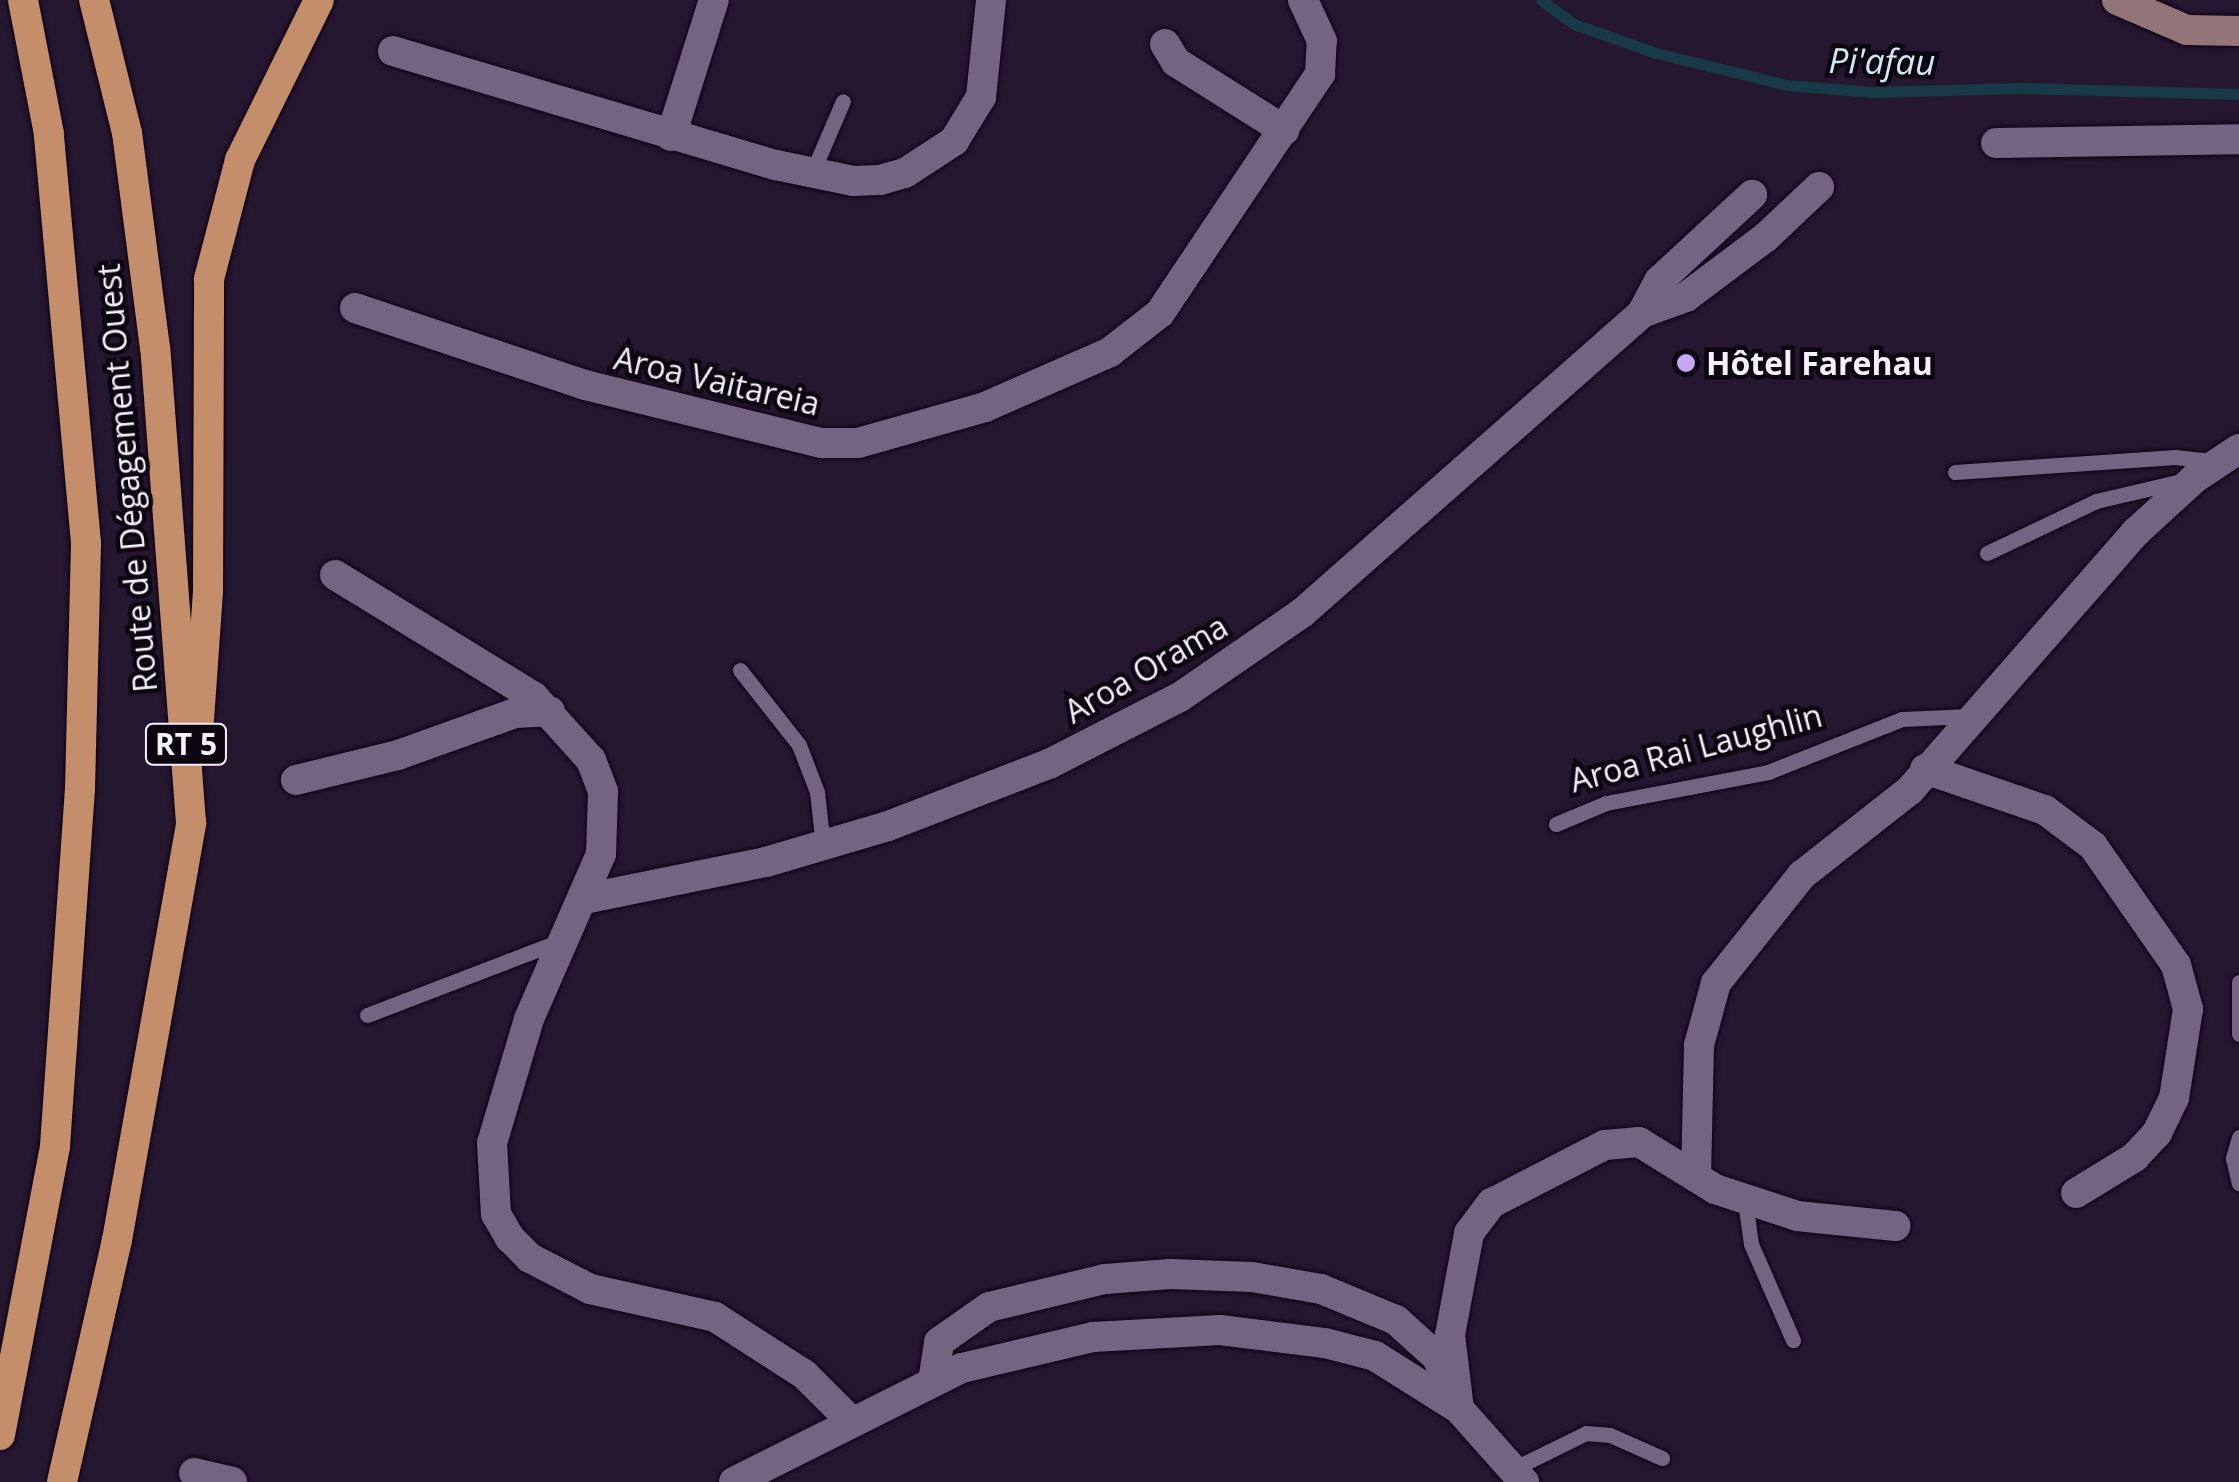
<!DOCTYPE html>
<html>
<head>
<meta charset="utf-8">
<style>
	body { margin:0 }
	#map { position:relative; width:2239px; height:1482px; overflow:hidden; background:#261730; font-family:"Open Sans",sans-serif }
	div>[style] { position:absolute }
	.stream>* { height:11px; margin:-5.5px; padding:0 5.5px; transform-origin:5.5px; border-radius:5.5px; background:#183946 }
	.roads { filter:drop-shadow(0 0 2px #0f0317) drop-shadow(0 0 2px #0f0317) }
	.service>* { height:15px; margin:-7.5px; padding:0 7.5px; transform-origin:7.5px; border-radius:7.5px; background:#756481 }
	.minor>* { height:30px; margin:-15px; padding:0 15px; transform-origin:15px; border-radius:15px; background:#756481 }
	.secondary>* { height:30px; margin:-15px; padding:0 15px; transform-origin:15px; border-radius:15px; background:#937478 }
	.trunk>* { height:30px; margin:-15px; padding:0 15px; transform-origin:15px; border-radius:15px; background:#c48e6a }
	.dots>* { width:28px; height:28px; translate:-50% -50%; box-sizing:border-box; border:5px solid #0c0610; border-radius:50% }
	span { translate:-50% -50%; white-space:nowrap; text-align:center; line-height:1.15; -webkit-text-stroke:9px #0c0610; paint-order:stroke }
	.shield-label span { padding:2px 8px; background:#0c0610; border:2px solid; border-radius:8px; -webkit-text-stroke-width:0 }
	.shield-label { font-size:30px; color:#f7f0fd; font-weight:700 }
	.poi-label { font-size:32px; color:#f7f0fd; font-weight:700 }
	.left { translate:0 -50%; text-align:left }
	.street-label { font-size:32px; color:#f7f0fd }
	.water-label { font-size:35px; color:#d2e9f3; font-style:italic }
</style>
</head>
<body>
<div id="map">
	<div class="stream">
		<i style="left:1541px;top:0;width:41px;rotate:36deg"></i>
		<i style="left:1574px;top:24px;width:87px;rotate:19.5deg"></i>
		<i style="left:1656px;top:53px;width:135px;rotate:13.7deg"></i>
		<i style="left:1787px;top:85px;width:86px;rotate:4.7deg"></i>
		<i style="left:1873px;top:92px;width:147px;rotate:-1.6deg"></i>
		<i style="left:2020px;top:88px;width:219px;rotate:1.6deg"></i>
	</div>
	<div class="roads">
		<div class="service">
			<i style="left:812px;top:173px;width:78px;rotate:-66.7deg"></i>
			<i style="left:1955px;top:472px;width:221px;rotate:-3.9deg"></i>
			<i style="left:2175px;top:457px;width:37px;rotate:6deg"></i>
			<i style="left:1987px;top:553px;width:121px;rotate:-25.5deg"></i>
			<i style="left:2096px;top:501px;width:92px;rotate:-13.1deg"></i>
			<i style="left:740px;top:670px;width:95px;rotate:51.8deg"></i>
			<i style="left:799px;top:745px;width:50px;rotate:69deg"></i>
			<i style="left:817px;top:792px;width:54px;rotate:83.7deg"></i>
			<i style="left:1556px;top:824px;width:54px;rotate:-22.8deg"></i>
			<i style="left:1606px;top:803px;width:165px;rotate:-10.8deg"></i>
			<i style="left:1768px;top:772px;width:144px;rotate:-21.6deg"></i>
			<i style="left:1902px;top:719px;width:68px;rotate:-2.5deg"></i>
			<i style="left:2239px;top:982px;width:52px;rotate:90deg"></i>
			<i style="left:367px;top:1015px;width:209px;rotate:-21deg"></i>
			<i style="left:2239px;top:1137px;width:22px;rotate:106deg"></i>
			<i style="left:2233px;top:1158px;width:26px;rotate:77deg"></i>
			<i style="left:1745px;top:1201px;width:43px;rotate:82.1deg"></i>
			<i style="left:1751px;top:1244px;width:105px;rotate:66.4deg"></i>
			<i style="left:1515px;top:1468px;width:79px;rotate:-26.2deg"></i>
			<i style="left:1586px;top:1433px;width:24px;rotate:5deg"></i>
			<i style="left:1610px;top:1435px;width:57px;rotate:23.9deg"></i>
		</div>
		<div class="minor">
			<i style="left:1165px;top:44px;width:21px;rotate:59deg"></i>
			<i style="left:1176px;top:62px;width:128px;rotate:32.2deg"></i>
			<i style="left:393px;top:51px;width:400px;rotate:16.6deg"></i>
			<i style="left:776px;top:165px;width:79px;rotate:11.7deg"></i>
			<i style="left:853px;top:181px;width:27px;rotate:-2deg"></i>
			<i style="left:880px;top:180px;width:26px;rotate:-16deg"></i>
			<i style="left:905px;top:173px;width:59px;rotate:-33.1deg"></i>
			<i style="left:954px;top:141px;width:52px;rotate:-58.5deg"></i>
			<i style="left:981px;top:97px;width:98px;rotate:-84.1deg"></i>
			<i style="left:671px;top:136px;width:143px;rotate:-72.5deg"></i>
			<i style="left:1996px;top:143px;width:243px;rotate:-0.9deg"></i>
			<i style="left:355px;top:308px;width:243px;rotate:18.5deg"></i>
			<i style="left:585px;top:385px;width:244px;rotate:13.8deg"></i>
			<i style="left:822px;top:443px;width:36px"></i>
			<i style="left:858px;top:443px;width:132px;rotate:-15.8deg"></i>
			<i style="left:985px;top:407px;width:137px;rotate:-23.7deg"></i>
			<i style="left:1110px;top:352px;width:63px;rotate:-38deg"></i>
			<i style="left:1160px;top:313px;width:288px;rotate:-56.2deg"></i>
			<i style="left:1320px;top:74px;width:33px;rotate:-87deg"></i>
			<i style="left:1322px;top:41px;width:45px;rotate:-114.9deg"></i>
			<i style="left:1642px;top:313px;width:36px;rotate:-62deg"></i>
			<i style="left:1659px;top:281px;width:127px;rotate:-42.8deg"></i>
			<i style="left:335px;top:575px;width:233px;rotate:31.5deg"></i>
			<i style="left:534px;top:697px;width:85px;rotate:47.9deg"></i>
			<i style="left:591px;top:760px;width:34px;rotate:69deg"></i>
			<i style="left:603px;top:792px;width:62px;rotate:91.8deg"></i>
			<i style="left:601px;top:854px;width:180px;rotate:113.6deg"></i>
			<i style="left:529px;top:1019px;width:129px;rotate:106.6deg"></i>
			<i style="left:492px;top:1143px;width:71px;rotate:86.8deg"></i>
			<i style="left:496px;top:1214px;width:28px;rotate:60deg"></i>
			<i style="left:510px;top:1238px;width:28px;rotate:45deg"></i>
			<i style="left:530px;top:1258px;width:68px;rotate:27.3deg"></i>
			<i style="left:590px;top:1289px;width:128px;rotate:12.6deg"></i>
			<i style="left:715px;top:1317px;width:107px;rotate:32.8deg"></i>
			<i style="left:805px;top:1375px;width:64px;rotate:45deg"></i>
			<i style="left:1925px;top:769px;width:127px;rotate:18.9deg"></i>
			<i style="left:2045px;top:810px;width:60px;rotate:36.9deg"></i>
			<i style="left:2093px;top:846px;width:145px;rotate:55.1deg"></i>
			<i style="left:2176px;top:965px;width:46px;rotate:74.7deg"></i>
			<i style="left:2188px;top:1009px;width:90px;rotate:98.9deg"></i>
			<i style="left:2174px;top:1098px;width:39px;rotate:116deg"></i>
			<i style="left:2157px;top:1133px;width:33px;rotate:133deg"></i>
			<i style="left:2135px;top:1157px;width:69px;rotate:148.6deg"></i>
			<i style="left:296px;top:780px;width:105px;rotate:-13.8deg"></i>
			<i style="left:398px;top:755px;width:124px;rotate:-19.7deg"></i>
			<i style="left:515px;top:713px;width:35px;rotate:-3deg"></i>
			<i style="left:584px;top:899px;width:186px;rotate:-11.5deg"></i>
			<i style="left:766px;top:862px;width:127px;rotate:-16.4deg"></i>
			<i style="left:888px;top:826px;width:173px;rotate:-21.1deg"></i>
			<i style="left:1049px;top:764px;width:147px;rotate:-27.1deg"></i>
			<i style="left:1180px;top:697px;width:150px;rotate:-34.6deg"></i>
			<i style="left:1303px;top:612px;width:452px;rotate:-41.4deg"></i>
			<i style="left:1642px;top:313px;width:47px;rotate:-20deg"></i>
			<i style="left:1686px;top:297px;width:100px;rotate:-36.9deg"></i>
			<i style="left:1766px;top:237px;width:73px;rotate:-43.3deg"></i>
			<i style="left:1696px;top:1177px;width:132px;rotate:-88.7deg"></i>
			<i style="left:1699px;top:1045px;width:64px;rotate:-74.7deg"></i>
			<i style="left:1716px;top:983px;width:138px;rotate:-51.5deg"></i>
			<i style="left:1802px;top:875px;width:137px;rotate:-38.2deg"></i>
			<i style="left:1910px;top:790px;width:343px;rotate:-48.8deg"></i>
			<i style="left:2136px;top:532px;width:80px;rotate:-42.5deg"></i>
			<i style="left:2195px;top:478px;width:53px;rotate:-33.4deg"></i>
			<i style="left:933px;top:1381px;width:39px;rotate:-81deg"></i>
			<i style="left:939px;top:1342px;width:61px;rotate:-35deg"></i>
			<i style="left:989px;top:1307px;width:119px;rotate:-13.6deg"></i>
			<i style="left:1105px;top:1279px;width:65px;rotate:-4.4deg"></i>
			<i style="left:1170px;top:1274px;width:82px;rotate:2.1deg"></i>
			<i style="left:1252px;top:1277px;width:70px;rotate:9.9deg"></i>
			<i style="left:1321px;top:1289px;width:81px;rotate:22.5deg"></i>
			<i style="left:1396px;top:1320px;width:55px;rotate:42.1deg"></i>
			<i style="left:1437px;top:1357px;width:28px;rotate:67deg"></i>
			<i style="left:1459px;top:1409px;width:75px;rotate:-96.9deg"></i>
			<i style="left:1450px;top:1335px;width:104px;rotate:-79.4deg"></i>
			<i style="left:1469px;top:1233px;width:38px;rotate:-53deg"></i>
			<i style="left:1492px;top:1203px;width:127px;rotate:-27.2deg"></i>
			<i style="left:1605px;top:1145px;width:34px;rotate:-5deg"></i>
			<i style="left:1639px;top:1142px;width:89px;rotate:31.7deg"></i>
			<i style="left:1715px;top:1189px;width:86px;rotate:18.2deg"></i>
			<i style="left:1797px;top:1216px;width:99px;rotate:5.8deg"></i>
			<i style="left:194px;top:1473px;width:39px;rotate:13deg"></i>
			<i style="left:734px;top:1482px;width:255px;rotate:-26.6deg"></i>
			<i style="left:962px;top:1368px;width:135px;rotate:-13.3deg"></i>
			<i style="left:1093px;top:1337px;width:127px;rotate:-3.2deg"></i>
			<i style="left:1220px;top:1330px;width:106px;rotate:7.1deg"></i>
			<i style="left:1325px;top:1343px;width:52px;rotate:14.6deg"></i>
			<i style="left:1375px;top:1356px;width:99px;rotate:32.2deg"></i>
			<i style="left:1459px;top:1409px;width:98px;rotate:48.3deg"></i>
		</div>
		<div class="secondary">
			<i style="left:2117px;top:0;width:76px;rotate:23.2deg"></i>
			<i style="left:2187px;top:30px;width:52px;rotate:1.1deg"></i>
		</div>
		<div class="trunk">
			<i style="left:199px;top:720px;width:129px;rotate:-86deg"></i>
			<i style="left:208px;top:591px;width:312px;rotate:-89.8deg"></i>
			<i style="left:209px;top:279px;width:123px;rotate:-75.4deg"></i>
			<i style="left:240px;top:160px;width:178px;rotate:-63.7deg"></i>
			<i style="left:0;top:1435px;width:294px;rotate:-79.2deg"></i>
			<i style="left:55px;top:1146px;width:358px;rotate:-86deg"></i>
			<i style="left:80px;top:789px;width:246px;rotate:-88.6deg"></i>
			<i style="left:86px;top:543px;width:411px;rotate:-95.2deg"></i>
			<i style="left:49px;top:134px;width:136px;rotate:-101deg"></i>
			<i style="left:62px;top:1482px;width:248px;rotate:-77.2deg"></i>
			<i style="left:117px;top:1240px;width:424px;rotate:-79.9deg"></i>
			<i style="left:191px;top:823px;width:476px;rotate:-94.3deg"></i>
			<i style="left:155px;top:348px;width:217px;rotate:-97.4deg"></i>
			<i style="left:127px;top:133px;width:137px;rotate:-103.9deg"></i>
		</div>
	</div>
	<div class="dots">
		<i style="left:1686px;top:363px;background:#c5a6f0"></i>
	</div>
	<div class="shield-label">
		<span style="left:186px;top:744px">RT 5</span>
	</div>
	<div class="poi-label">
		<span class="left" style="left:1706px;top:363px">Hôtel Farehau</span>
	</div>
	<div class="street-label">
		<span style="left:717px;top:381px;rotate:13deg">Aroa Vaitareia</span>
		<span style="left:127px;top:478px;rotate:-95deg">Route de Dégagement Ouest</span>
		<span style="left:1146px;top:669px;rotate:-30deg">Aroa Orama</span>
		<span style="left:1696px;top:748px;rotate:-15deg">Aroa Rai Laughlin</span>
	</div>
	<div class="water-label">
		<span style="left:1882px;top:61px;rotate:1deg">Pi'afau</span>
	</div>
</div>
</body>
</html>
